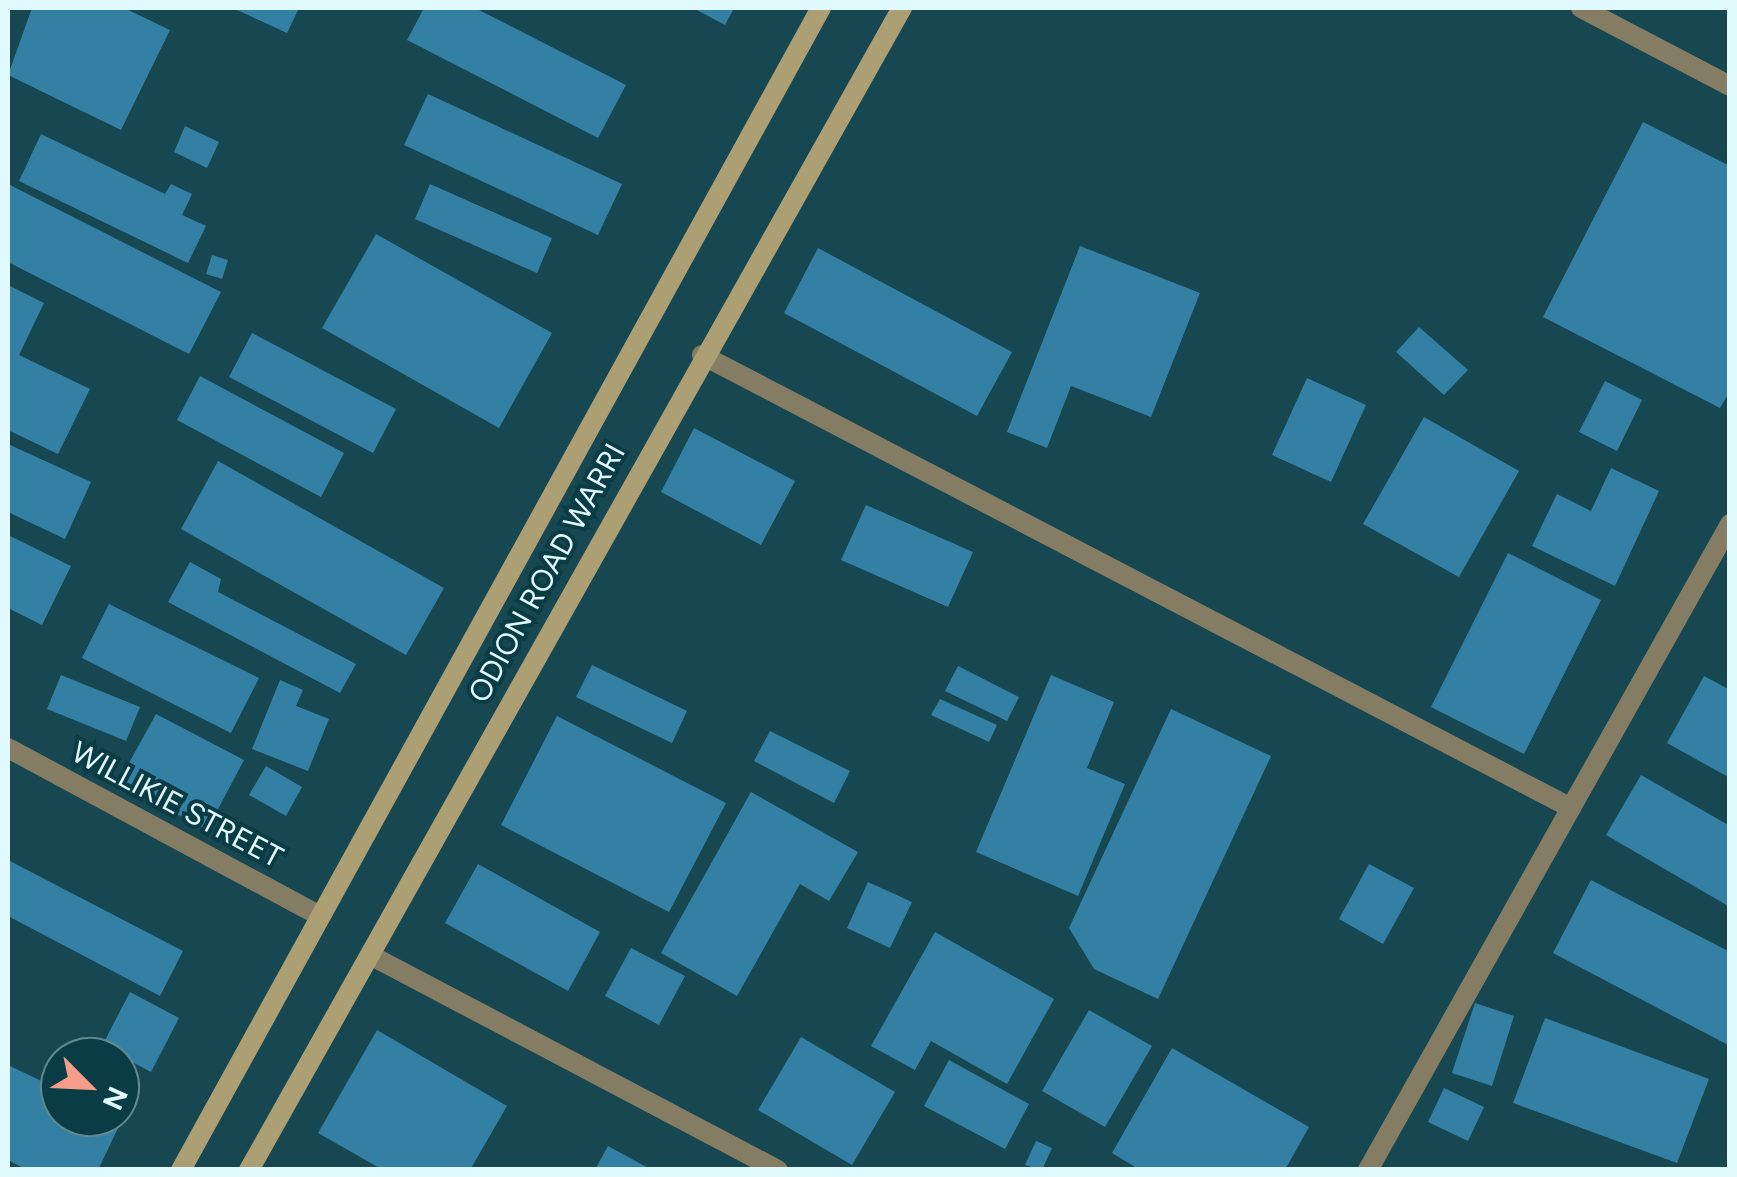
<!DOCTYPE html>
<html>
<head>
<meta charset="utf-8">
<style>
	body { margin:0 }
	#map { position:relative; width:1737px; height:1177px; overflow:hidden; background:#174750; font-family:Figtree,sans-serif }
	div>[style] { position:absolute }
	.building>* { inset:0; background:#3480a4 }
	.minor>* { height:20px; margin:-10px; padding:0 10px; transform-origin:10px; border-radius:10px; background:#857d63 }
	.secondary>* { height:20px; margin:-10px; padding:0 10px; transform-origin:10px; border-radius:10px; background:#ac9f74 }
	span { translate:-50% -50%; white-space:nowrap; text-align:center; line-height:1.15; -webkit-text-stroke:8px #093c45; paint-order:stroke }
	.street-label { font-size:30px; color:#e1faff }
	.frame { position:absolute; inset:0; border:10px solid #e1faff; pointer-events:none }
	.north { position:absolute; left:40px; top:1037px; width:100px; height:100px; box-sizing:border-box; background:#093c45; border:2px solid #5f888f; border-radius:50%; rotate:114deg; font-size:28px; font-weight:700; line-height:40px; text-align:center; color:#e1faff }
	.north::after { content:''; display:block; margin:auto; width:35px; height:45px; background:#f49d8b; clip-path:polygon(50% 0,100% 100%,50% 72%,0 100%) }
</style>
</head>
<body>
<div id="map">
	<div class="building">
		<i style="clip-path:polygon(32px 8px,124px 8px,170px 30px,121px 130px,8px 75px)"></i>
		<i style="clip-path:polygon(233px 8px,299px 8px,287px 33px)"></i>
		<i style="clip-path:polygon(424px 8px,475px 8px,626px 85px,598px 138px,407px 40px)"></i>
		<i style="clip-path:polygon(693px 8px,734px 8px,725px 25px)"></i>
		<i style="clip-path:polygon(428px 94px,622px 184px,598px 235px,404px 145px)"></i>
		<i style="clip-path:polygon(1643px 122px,1730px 166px,1730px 391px,1720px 408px,1543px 317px)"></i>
		<i style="clip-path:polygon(185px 126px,219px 142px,207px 168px,174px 152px)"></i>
		<i style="clip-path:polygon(41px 134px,165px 194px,171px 184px,192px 194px,182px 215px,206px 226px,188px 263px,19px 181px)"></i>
		<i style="clip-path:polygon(8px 184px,221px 292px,189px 354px,8px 262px)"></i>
		<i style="clip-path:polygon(430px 184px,552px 238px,537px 273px,415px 219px)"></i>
		<i style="clip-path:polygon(376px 234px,552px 333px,499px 428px,322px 328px)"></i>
		<i style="clip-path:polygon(1080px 246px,1200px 293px,1151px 417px,1071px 386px,1047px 448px,1007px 432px)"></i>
		<i style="clip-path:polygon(818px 248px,1012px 352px,977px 416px,784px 313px)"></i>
		<i style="clip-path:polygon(212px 255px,228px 260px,222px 279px,206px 274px)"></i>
		<i style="clip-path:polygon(8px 285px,44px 303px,19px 355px,90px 389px,58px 454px,8px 430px)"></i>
		<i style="clip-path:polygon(1419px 327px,1468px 370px,1444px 395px,1396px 352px)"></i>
		<i style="clip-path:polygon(252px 333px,396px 409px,373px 453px,229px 377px)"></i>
		<i style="clip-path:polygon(200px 376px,344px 453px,321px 497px,177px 420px)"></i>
		<i style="clip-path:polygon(1307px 378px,1366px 405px,1331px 482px,1272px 455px)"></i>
		<i style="clip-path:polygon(1605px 381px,1642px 400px,1617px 451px,1579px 432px)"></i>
		<i style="clip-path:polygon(1424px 417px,1519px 471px,1459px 577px,1363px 524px)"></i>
		<i style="clip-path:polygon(694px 428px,795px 481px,761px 545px,661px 492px)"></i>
		<i style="clip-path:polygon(8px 444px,91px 482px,65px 539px,8px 512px)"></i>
		<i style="clip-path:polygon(218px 461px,444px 588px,406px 655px,181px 529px)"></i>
		<i style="clip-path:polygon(1611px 468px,1659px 491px,1615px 586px,1532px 546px,1557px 494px,1591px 511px)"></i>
		<i style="clip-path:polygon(866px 505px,973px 552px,948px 607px,841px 560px)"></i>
		<i style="clip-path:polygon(8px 535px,71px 566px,42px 625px,8px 608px)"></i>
		<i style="clip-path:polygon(1508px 553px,1601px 600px,1524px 754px,1431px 707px)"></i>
		<i style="clip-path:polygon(190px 562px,221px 579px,218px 592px,356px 664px,340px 693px,168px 602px)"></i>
		<i style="clip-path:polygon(109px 604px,259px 678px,231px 733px,82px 658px)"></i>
		<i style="clip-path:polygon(592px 665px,687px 711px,672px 743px,576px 697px)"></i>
		<i style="clip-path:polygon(958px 666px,1019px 697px,1007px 721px,945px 691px)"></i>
		<i style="clip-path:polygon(61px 675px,140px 707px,126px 741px,47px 709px)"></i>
		<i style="clip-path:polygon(1051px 675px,1114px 702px,1087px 768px,1125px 784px,1078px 896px,976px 852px)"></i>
		<i style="clip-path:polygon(1704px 676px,1730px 690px,1730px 778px,1667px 743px)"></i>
		<i style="clip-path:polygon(280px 680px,303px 690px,296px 706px,329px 719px,308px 771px,252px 749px)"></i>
		<i style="clip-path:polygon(940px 699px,997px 725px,989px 742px,931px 715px)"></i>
		<i style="clip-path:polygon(1171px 709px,1271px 756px,1158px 999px,1094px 969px,1069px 928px)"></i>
		<i style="clip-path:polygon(156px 714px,244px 760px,207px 830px,118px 783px)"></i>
		<i style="clip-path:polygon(557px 716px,726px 803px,669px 912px,501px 825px)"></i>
		<i style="clip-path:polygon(770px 731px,850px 771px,834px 803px,754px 761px)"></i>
		<i style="clip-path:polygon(266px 766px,302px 787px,286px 816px,249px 795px)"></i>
		<i style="clip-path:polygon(1641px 775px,1730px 826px,1730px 907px,1606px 835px)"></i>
		<i style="clip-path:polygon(751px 792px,858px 852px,829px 901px,800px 884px,737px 996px,661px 953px)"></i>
		<i style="clip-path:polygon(8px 860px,183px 951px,160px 996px,8px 916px)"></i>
		<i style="clip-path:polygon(478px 864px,600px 932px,568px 991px,445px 923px)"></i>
		<i style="clip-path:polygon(1369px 864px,1414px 888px,1383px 944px,1339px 919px)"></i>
		<i style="clip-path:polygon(1591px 880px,1730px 952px,1730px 1046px,1553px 953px)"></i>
		<i style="clip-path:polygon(868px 882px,912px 902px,890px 948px,847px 928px)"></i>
		<i style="clip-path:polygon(935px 932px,1054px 999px,1007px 1084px,931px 1041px,915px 1070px,871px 1046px)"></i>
		<i style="clip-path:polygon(631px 948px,685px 976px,659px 1025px,605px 996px)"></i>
		<i style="clip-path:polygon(130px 992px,179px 1018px,151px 1072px,102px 1046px)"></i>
		<i style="clip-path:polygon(1475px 1003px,1514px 1016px,1492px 1086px,1452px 1073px)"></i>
		<i style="clip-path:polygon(1089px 1010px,1152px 1046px,1105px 1127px,1042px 1091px)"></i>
		<i style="clip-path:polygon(1545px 1018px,1709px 1079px,1677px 1163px,1513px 1103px)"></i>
		<i style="clip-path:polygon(377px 1030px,507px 1106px,470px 1170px,383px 1170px,318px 1133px)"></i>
		<i style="clip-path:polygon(801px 1037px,895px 1092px,852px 1165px,758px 1110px)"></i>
		<i style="clip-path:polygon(1172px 1048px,1309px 1127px,1285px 1170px,1140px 1170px,1112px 1153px)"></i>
		<i style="clip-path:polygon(949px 1060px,1029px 1104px,1005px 1149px,924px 1106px)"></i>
		<i style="clip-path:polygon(8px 1065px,60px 1090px,60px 1117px,120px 1117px,120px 1073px,140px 1082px,98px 1170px,27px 1170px,8px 1160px)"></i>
		<i style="clip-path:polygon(1444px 1088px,1484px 1107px,1468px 1141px,1428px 1122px)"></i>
		<i style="clip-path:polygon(1036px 1141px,1052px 1148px,1042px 1170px,1025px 1165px)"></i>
		<i style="clip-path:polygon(608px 1146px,652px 1170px,595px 1170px)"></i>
	</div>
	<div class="minor">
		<i style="left:1581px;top:8px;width:168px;rotate:27.6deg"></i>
		<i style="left:702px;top:355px;width:980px;rotate:27.53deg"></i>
		<i style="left:8px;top:748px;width:352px;rotate:28.3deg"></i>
		<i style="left:370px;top:955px;width:461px;rotate:27.8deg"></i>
		<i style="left:1368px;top:1170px;width:741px;rotate:-60.73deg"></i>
	</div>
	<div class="secondary">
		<i style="left:181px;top:1170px;width:1327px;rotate:-61.16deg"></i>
		<i style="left:249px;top:1170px;width:1333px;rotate:-60.67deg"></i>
	</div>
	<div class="street-label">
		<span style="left:547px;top:573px;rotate:-61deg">ODION ROAD WARRI</span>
		<span style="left:177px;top:805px;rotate:28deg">WILLIKIE STREET</span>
	</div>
	<div class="frame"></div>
	<div class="north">N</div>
</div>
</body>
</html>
